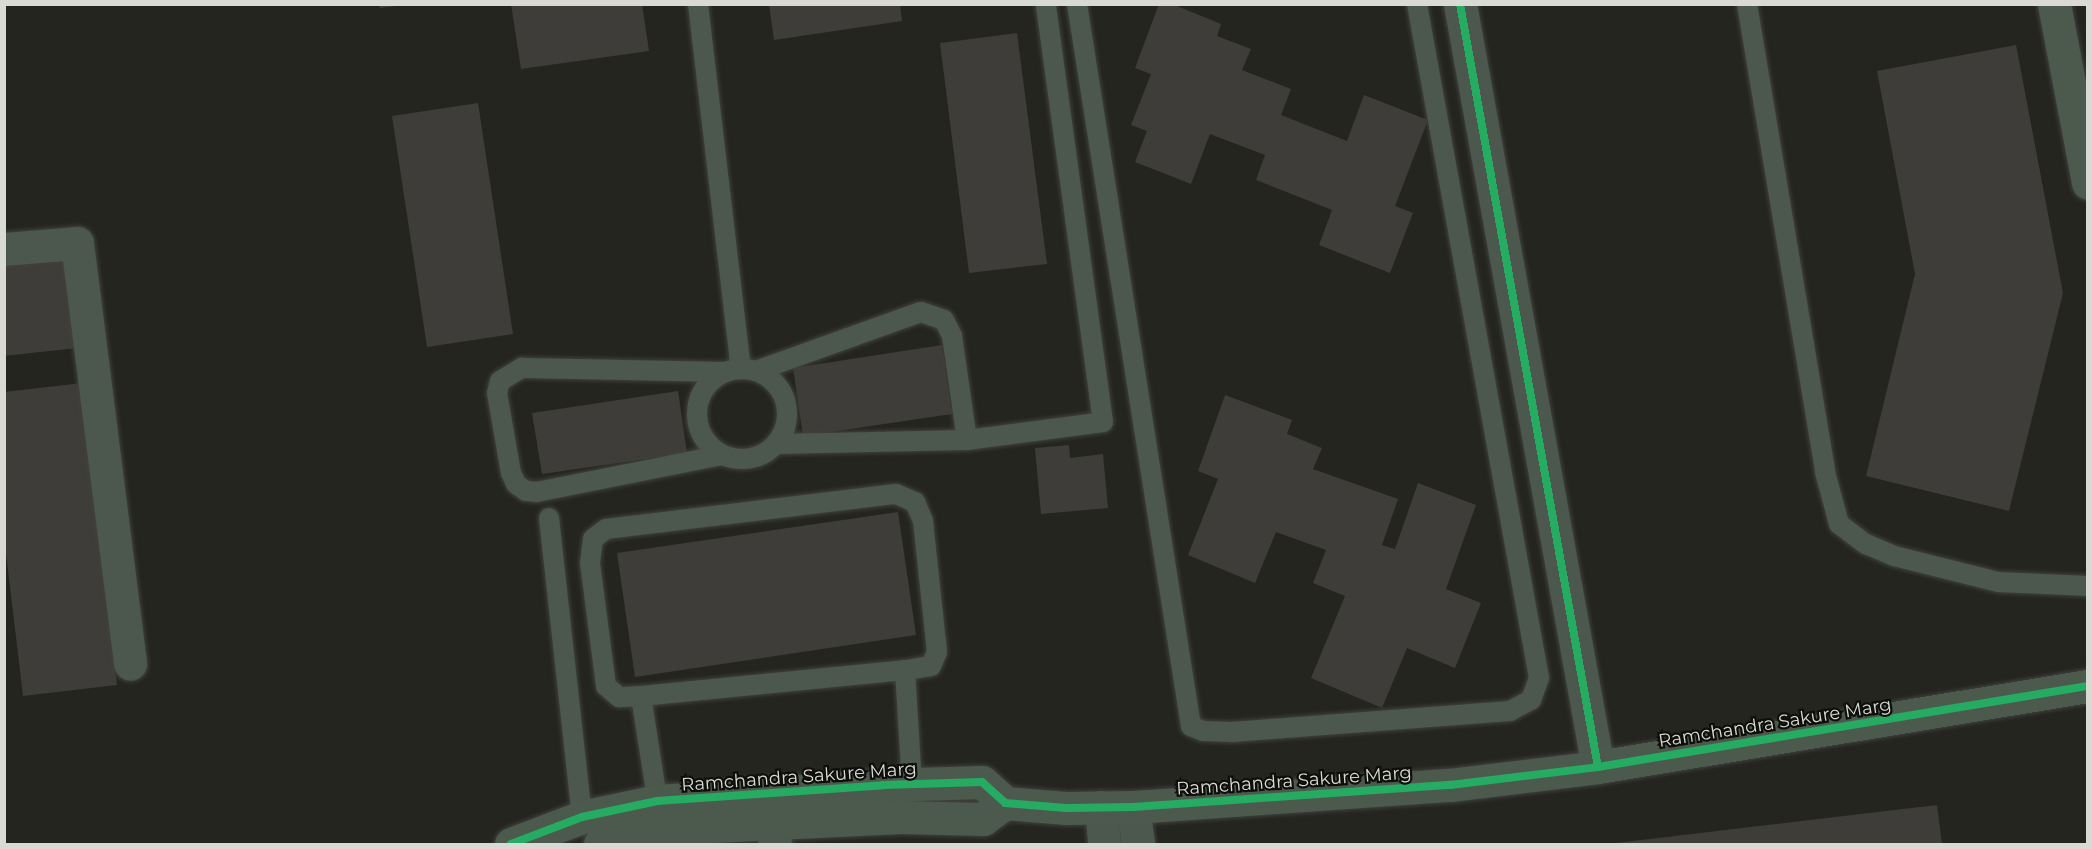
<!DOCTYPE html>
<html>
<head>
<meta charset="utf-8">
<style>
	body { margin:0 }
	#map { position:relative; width:2092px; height:849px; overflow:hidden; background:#24251f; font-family:Montserrat,sans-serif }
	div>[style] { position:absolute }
	.building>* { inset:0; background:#3e3d39 }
	.roads { filter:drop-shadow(0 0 2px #40413d) drop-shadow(0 0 2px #40413d) }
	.lane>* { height:20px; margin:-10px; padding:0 10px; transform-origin:10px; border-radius:10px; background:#4c574d }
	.lane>.ring { margin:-10px; padding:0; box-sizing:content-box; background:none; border:20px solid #4c574d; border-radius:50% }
	.street>* { height:33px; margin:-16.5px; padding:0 16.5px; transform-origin:16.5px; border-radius:16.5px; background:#4c574d }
	.secondary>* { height:33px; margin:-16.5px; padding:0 16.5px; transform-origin:16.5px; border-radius:16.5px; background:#4c5a4d }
	.cycleway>* { height:8px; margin:-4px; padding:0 4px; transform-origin:4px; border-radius:4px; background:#26ab63 }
	span { translate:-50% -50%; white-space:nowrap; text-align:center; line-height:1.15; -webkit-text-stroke:4.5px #0e0f0b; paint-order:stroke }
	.street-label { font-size:18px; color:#d9dad4 }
	.frame { position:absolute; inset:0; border:6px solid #d9dad4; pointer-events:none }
</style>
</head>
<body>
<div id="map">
	<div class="building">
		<i style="clip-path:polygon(379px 4px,396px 4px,396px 6px,380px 8px)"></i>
		<i style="clip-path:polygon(511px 4px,642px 4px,649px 51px,521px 69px)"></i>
		<i style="clip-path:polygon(769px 4px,900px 4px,902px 21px,774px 40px)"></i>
		<i style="clip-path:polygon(1159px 4px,1172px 4px,1221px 24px,1217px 36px,1251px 49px,1242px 70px,1291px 89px,1281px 115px,1347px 141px,1364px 95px,1428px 120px,1395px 206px,1413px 213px,1390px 273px,1319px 245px,1332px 210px,1256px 180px,1265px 155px,1210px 134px,1191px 184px,1135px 162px,1147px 131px,1131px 125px,1151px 74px,1135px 68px)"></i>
		<i style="clip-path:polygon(1017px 33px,1047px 264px,969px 273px,940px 43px)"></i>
		<i style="clip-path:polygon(2016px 45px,2063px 293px,2009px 511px,1866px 476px,1915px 274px,1877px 71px)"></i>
		<i style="clip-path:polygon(478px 103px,513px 334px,427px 347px,392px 116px)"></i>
		<i style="clip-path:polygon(66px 255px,77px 348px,4px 356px,4px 262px)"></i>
		<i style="clip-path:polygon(942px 345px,952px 414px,803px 436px,793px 368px)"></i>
		<i style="clip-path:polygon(82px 383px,117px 685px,23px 696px,4px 536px,4px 392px)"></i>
		<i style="clip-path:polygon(678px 391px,687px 453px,542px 474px,532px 413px)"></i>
		<i style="clip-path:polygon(1225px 395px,1292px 420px,1287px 434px,1322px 448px,1313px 469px,1398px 499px,1382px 545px,1395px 549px,1418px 483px,1476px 505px,1446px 589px,1481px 603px,1455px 668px,1407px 648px,1382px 708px,1311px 678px,1345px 596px,1313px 583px,1326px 550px,1276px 532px,1255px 583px,1188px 555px,1218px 479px,1198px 471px)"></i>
		<i style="clip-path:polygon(1069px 445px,1070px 458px,1103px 454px,1108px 508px,1041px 514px,1035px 448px)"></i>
		<i style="clip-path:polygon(898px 512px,916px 635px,635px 677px,617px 553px)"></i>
		<i style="clip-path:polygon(1937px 805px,1942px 844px,1616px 844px,1616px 843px)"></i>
	</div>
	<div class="roads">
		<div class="lane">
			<i style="left:698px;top:4px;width:368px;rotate:83.3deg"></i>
			<i style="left:1077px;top:4px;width:731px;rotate:81.03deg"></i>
			<i style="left:1191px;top:726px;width:13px;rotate:23deg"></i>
			<i style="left:1203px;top:731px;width:29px;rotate:2deg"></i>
			<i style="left:1232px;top:732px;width:279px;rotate:-4.3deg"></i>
			<i style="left:1510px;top:711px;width:24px;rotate:-28deg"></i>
			<i style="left:1531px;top:700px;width:23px;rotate:-70deg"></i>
			<i style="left:1539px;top:678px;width:685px;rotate:-100.26deg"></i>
			<i style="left:1747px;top:4px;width:474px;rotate:80.5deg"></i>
			<i style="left:1825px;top:472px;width:54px;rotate:74.9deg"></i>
			<i style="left:1839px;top:524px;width:34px;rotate:37deg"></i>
			<i style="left:1866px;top:544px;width:30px;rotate:23deg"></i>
			<i style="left:1894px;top:556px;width:107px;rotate:14deg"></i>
			<i style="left:1998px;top:582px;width:90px;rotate:2.5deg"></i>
			<i class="ring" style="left:697px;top:369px;width:70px;height:70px"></i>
			<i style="left:756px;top:371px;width:175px;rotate:-19.7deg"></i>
			<i style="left:921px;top:312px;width:24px;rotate:19deg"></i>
			<i style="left:944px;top:320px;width:18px;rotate:63deg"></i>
			<i style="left:952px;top:336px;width:105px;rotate:81.8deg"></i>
			<i style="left:967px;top:440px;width:191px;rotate:178.8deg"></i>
			<i style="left:967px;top:440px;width:137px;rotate:-7.5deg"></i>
			<i style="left:1103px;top:422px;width:422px;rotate:-97.8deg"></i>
			<i style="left:722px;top:455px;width:189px;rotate:168.7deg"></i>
			<i style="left:537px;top:492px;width:11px;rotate:-175deg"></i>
			<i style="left:526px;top:491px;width:12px;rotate:-145deg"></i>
			<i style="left:516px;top:484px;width:12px;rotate:-114deg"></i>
			<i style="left:511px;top:473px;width:81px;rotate:-99.9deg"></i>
			<i style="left:497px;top:393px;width:12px;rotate:-76deg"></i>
			<i style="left:500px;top:381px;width:26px;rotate:-31deg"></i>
			<i style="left:522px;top:368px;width:205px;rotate:1.1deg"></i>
			<i style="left:549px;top:518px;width:301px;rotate:83.7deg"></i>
			<i style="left:641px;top:696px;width:265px;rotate:-5.6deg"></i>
			<i style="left:905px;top:670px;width:115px;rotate:86.5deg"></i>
			<i style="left:659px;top:811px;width:116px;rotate:-98.9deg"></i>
			<i style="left:641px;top:696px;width:22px;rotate:177deg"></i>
			<i style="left:619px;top:697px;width:17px;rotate:-140deg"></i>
			<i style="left:606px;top:686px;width:124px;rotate:-97.4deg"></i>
			<i style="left:590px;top:563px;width:24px;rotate:-83deg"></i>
			<i style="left:593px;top:539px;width:16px;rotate:-38deg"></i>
			<i style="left:606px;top:529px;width:292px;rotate:-6.9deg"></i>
			<i style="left:896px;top:494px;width:21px;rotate:23deg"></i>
			<i style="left:915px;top:502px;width:21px;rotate:67deg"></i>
			<i style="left:923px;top:521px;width:132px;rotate:83.9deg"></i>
			<i style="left:937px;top:652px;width:15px;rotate:113deg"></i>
			<i style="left:931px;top:666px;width:26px;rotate:171deg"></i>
		</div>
		<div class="street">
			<i style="left:1460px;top:4px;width:775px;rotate:79.75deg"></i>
			<i style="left:4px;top:249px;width:73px;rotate:-4.7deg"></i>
			<i style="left:77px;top:243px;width:424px;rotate:82.8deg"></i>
			<i style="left:1101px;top:807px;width:37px;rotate:85deg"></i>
			<i style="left:1133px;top:807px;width:37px;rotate:82deg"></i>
			<i style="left:773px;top:823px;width:21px;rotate:85deg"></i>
		</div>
		<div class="secondary">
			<i style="left:2054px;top:4px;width:182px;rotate:79.2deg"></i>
			<i style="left:511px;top:844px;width:76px;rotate:-20.8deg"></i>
			<i style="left:582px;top:817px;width:77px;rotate:-12deg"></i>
			<i style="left:657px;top:801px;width:227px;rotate:-4deg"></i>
			<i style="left:883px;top:785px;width:99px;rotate:-1.7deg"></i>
			<i style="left:982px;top:782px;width:31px;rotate:42deg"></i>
			<i style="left:1005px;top:803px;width:61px;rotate:4.7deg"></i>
			<i style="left:1066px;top:808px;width:67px;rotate:-0.9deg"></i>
			<i style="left:1133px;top:807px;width:318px;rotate:-4deg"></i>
			<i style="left:1450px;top:785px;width:149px;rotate:-6.9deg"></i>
			<i style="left:1598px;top:767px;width:497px;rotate:-9.4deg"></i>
			<i style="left:600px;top:844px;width:96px;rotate:-10.3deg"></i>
			<i style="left:694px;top:827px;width:206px;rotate:-2.8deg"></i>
			<i style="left:900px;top:817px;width:83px;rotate:1.4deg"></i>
			<i style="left:983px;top:819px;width:27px;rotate:-36deg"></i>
		</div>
	</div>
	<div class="cycleway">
		<i style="left:1460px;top:4px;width:775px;rotate:79.75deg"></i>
		<i style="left:511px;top:844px;width:76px;rotate:-20.8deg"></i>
		<i style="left:582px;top:817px;width:77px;rotate:-12deg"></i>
		<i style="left:657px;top:801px;width:227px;rotate:-4deg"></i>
		<i style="left:883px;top:785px;width:99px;rotate:-1.7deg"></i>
		<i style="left:982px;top:782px;width:31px;rotate:42deg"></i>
		<i style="left:1005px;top:803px;width:61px;rotate:4.7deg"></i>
		<i style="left:1066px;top:808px;width:67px;rotate:-0.9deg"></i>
		<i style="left:1133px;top:807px;width:318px;rotate:-4deg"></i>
		<i style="left:1450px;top:785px;width:149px;rotate:-6.9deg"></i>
		<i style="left:1598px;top:767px;width:497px;rotate:-9.4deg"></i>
	</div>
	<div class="street-label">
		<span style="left:1775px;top:723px;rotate:-9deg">Ramchandra Sakure Marg</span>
		<span style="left:799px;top:777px;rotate:-4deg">Ramchandra Sakure Marg</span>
		<span style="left:1294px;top:781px;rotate:-4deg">Ramchandra Sakure Marg</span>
	</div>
	<div class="frame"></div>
</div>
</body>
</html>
